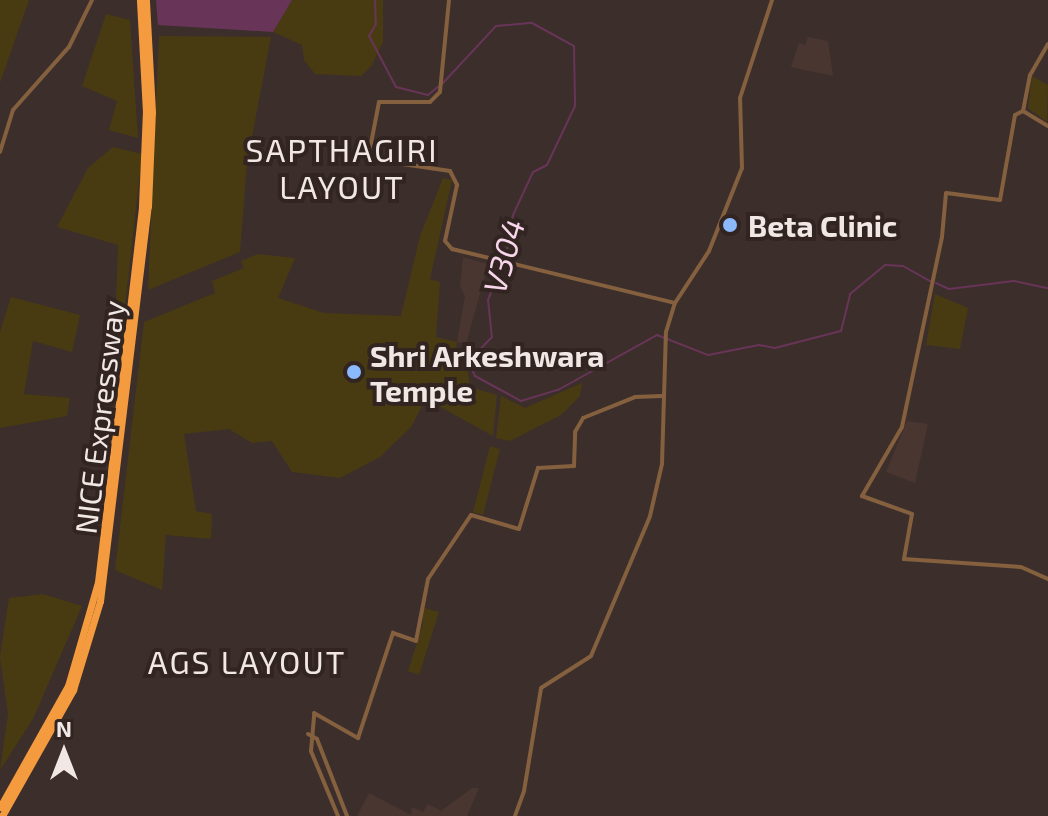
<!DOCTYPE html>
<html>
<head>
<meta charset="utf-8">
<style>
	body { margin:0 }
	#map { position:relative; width:1048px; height:816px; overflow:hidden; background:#3c2e2a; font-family:"Exo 2",sans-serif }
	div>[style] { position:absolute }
	.built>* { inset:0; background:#4a3631 }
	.green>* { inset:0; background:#483b12 }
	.water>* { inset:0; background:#683559 }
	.stream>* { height:2px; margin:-1px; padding:0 1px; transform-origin:1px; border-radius:1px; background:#683559 }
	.minor>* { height:4px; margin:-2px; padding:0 2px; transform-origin:2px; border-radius:2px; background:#84603f }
	.highway>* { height:7px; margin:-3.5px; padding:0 3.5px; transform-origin:3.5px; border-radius:3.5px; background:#f49b3f }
	.dots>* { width:22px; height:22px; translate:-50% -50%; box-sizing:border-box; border:4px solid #312421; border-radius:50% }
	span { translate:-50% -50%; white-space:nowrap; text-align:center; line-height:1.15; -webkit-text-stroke:8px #312421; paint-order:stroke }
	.poi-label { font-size:30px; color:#f1e8e6; font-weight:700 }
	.left { translate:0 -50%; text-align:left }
	.street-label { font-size:30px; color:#f1e8e6 }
	.neighbourhood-label { font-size:32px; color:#f1e8e6; letter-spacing:2px }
	.water-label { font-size:32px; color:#f7d5ea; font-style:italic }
	.north { position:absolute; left:24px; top:712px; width:80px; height:80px; -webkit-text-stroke:6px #312421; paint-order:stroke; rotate:0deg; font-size:22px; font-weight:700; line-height:32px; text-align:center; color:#f1e8e6 }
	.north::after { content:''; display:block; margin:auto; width:28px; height:36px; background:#f1e8e6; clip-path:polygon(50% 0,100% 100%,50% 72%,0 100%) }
</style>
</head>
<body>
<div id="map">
	<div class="built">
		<i style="clip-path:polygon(808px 37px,828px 41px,833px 76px,791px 67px,799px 43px,805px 45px)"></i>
		<i style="clip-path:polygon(463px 257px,488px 264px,466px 344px,457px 342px,465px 296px,460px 286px)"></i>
		<i style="clip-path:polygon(907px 421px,928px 424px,915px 483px,886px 472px)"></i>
		<i style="clip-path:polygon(472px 788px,479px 788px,467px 816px,357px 816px,369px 793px,411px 815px,412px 807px,423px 812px,428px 804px,441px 811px)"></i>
	</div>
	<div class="green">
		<i style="clip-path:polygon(0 0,29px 0,0 83px)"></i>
		<i style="clip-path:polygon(292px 0,383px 0,383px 42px,372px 65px,361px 76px,315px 74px,304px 60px,302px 45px,273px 32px)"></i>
		<i style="clip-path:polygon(106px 14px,130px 20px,138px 138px,109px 130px,117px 101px,82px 86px)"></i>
		<i style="clip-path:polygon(159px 36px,271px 37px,247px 163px,240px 252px,148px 290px)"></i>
		<i style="clip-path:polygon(1032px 76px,1048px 85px,1047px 122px,1028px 108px)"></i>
		<i style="clip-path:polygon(113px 147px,142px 154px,122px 334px,115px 332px,118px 245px,57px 227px,88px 168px)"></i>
		<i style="clip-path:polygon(443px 178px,452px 180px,430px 279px,440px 282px,436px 337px,457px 342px,455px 357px,466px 360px,470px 387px,497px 395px,493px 436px,426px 399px,411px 427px,380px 457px,340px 478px,292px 472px,272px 441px,252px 443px,229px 429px,184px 434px,196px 511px,212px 514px,211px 539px,166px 535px,162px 590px,115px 570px,144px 322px,215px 293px,212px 281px,244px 268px,241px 261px,258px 254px,295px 258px,278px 298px,324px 313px,401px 316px,420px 236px)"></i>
		<i style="clip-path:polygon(935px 294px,968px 308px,960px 349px,926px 345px)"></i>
		<i style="clip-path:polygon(11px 297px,80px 315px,72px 352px,33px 341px,24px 394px,70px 398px,67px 416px,0 428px,0 332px)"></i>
		<i style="clip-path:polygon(582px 383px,580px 396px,561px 415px,510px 441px,496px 438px,501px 396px,525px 408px)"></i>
		<i style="clip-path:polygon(490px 446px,500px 449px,483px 515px,473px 512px)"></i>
		<i style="clip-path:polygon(43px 594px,82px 606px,33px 719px,0 770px,8px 714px,0 657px,9px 598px)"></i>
		<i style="clip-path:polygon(421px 607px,439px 612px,419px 675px,408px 671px,423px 624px)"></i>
	</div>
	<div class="water">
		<i style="clip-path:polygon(156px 0,292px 0,273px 32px,158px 25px)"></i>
	</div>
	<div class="stream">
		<i style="left:375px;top:0;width:24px;rotate:88deg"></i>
		<i style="left:376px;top:24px;width:14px;rotate:120deg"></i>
		<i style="left:369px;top:36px;width:58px;rotate:62.1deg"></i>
		<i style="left:396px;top:87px;width:33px;rotate:14deg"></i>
		<i style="left:428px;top:95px;width:13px;rotate:-39deg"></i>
		<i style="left:443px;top:83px;width:78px;rotate:-47.1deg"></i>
		<i style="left:496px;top:26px;width:36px;rotate:-5deg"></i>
		<i style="left:532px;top:23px;width:48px;rotate:28.7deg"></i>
		<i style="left:574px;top:46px;width:60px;rotate:89deg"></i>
		<i style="left:575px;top:106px;width:65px;rotate:115.4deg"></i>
		<i style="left:547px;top:165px;width:16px;rotate:153deg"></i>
		<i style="left:533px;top:172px;width:47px;rotate:114.9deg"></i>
		<i style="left:513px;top:215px;width:36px;rotate:100deg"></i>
		<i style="left:507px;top:250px;width:53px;rotate:110.8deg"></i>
		<i style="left:488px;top:300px;width:37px;rotate:84deg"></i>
		<i style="left:492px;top:337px;width:35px;rotate:134deg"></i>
		<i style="left:468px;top:362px;width:16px;rotate:63deg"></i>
		<i style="left:475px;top:376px;width:52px;rotate:28.5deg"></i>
		<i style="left:521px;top:401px;width:39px;rotate:-17deg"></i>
		<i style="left:558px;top:390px;width:113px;rotate:-29.1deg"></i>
		<i style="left:657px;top:335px;width:55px;rotate:21.4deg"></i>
		<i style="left:708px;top:355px;width:52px;rotate:-11.1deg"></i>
		<i style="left:759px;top:345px;width:16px;rotate:11deg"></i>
		<i style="left:775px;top:348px;width:68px;rotate:-14.4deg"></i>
		<i style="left:841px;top:331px;width:38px;rotate:-76deg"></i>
		<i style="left:850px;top:294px;width:45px;rotate:-39.6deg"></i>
		<i style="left:885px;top:265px;width:18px;rotate:3deg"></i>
		<i style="left:903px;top:266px;width:31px;rotate:29deg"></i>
		<i style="left:936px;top:283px;width:14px;rotate:25deg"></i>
		<i style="left:949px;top:289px;width:65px;rotate:-7deg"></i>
		<i style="left:1014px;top:281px;width:35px;rotate:12deg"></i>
	</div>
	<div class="minor">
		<i style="left:449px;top:0;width:92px;rotate:95.6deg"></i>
		<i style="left:440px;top:92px;width:14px;rotate:135deg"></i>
		<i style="left:430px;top:102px;width:51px;rotate:180deg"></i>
		<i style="left:379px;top:102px;width:58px;rotate:100.9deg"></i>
		<i style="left:368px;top:159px;width:83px;rotate:8.3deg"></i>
		<i style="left:450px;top:171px;width:16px;rotate:63deg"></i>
		<i style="left:457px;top:185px;width:57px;rotate:102.1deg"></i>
		<i style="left:445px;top:241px;width:11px;rotate:49deg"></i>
		<i style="left:452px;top:249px;width:229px;rotate:13.6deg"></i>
		<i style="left:1048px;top:44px;width:36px;rotate:120deg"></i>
		<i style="left:1030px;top:75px;width:37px;rotate:101deg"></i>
		<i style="left:1023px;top:111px;width:29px;rotate:31deg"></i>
		<i style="left:1023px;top:111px;width:9px;rotate:153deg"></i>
		<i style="left:1015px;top:115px;width:86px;rotate:100deg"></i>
		<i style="left:1000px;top:200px;width:54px;rotate:-172.6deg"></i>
		<i style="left:946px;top:193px;width:44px;rotate:95.2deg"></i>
		<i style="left:942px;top:237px;width:194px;rotate:101.9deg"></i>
		<i style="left:902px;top:427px;width:80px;rotate:120.1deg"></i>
		<i style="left:862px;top:496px;width:53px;rotate:19.8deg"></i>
		<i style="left:912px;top:514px;width:46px;rotate:100.1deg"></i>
		<i style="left:904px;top:559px;width:117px;rotate:3.9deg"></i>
		<i style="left:1021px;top:567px;width:30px;rotate:24deg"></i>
		<i style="left:0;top:152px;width:44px;rotate:-72.8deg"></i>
		<i style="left:13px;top:110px;width:84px;rotate:-48.4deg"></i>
		<i style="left:69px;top:47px;width:52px;rotate:-63.9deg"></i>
		<i style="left:308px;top:734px;width:10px;rotate:29deg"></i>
		<i style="left:317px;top:739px;width:83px;rotate:68.7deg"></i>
		<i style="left:338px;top:816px;width:70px;rotate:-112.6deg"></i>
		<i style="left:311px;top:751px;width:38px;rotate:-85deg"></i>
		<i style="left:314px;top:713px;width:51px;rotate:29.6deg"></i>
		<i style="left:358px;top:738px;width:111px;rotate:-71.6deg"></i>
		<i style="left:393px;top:633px;width:24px;rotate:19deg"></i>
		<i style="left:416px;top:641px;width:63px;rotate:-79deg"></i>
		<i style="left:428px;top:579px;width:77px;rotate:-56.1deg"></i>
		<i style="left:471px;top:515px;width:50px;rotate:16.3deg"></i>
		<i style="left:519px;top:529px;width:64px;rotate:-72.7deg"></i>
		<i style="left:538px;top:468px;width:36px;rotate:-3deg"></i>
		<i style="left:574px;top:466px;width:34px;rotate:-88deg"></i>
		<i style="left:575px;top:432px;width:16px;rotate:-60deg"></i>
		<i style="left:583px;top:418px;width:56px;rotate:-22deg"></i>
		<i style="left:635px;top:397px;width:27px;rotate:-2deg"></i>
		<i style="left:515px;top:816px;width:27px;rotate:-70deg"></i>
		<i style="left:524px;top:791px;width:104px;rotate:-80.6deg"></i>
		<i style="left:541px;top:688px;width:59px;rotate:-32.6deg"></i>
		<i style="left:591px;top:656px;width:152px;rotate:-67.1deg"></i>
		<i style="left:650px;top:516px;width:53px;rotate:-77deg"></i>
		<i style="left:662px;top:464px;width:132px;rotate:-88.3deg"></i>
		<i style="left:666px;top:332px;width:30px;rotate:-73deg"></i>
		<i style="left:675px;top:303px;width:62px;rotate:-56.8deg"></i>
		<i style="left:709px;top:251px;width:89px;rotate:-68.3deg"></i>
		<i style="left:742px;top:168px;width:70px;rotate:-91.6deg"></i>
		<i style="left:740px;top:98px;width:103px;rotate:-71.9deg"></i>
	</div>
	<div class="highway">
		<i style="left:0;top:807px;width:139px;rotate:-60.7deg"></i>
		<i style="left:68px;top:686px;width:108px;rotate:-73.9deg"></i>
		<i style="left:98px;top:582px;width:379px;rotate:-83.3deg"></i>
		<i style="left:142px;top:206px;width:94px;rotate:-87.6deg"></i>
		<i style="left:146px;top:112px;width:112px;rotate:-93.1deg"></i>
		<i style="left:2px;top:816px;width:145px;rotate:-60.6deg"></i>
		<i style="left:73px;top:690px;width:93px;rotate:-73.1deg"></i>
		<i style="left:100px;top:601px;width:398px;rotate:-83.1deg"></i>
		<i style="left:148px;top:206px;width:94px;rotate:-87.6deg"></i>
		<i style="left:152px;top:112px;width:112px;rotate:-93.1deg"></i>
	</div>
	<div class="dots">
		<i style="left:730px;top:225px;background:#8abafc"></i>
		<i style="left:354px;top:372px;background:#8abafc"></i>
	</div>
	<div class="poi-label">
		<span class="left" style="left:748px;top:225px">Beta Clinic</span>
		<span class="left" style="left:370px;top:372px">Shri Arkeshwara<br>Temple</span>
	</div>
	<div class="street-label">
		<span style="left:99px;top:417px;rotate:-83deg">NICE Expressway</span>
	</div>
	<div class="neighbourhood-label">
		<span style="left:342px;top:168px">SAPTHAGIRI<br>LAYOUT</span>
		<span style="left:247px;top:661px">AGS LAYOUT</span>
	</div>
	<div class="water-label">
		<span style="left:503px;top:256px;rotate:-74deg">V304</span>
	</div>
	<div class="north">N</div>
</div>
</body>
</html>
